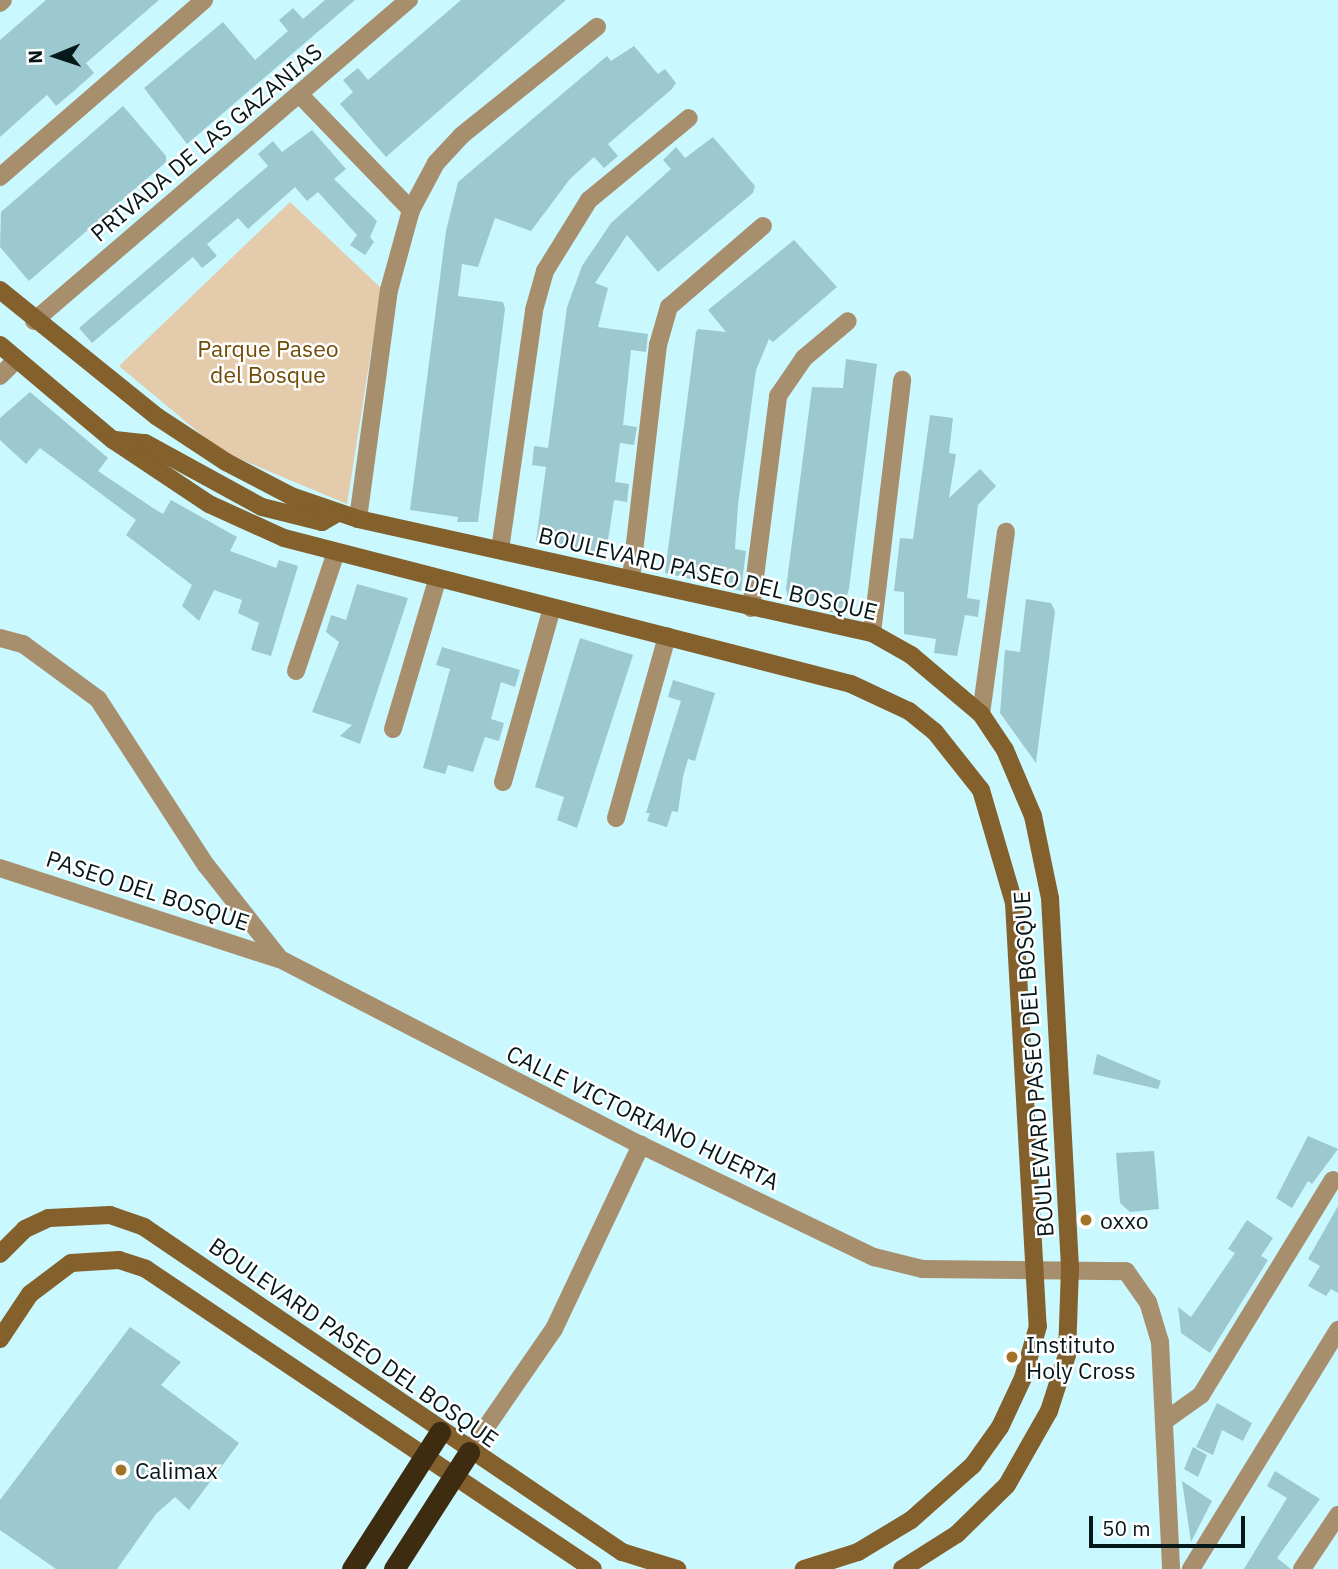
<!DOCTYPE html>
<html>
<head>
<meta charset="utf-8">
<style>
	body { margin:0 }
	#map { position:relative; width:1338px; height:1569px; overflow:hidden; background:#caf8ff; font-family:"IBM Plex Sans",sans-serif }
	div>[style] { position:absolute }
	.green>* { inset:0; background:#e3cbab }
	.building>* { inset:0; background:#9cc9cf }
	.street>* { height:18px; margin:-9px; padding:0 9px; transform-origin:9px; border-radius:9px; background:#a78e6d }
	.secondary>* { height:18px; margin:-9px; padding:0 9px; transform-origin:9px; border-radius:9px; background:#83602c }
	.highway>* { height:21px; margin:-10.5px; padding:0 10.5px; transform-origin:10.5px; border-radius:10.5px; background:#3e2c11 }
	.dots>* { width:19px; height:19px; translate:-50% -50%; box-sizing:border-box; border:4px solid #fff; border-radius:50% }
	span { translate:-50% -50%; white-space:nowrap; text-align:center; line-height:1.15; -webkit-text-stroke:5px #fff; paint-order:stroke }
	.street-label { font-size:23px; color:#06181a }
	.park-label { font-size:23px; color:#714c07 }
	.poi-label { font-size:23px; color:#06181a }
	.left { translate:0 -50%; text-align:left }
	.north { position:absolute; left:21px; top:21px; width:70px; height:70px; -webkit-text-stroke:5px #fff; paint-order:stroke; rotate:268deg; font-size:19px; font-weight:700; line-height:28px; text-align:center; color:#06181a }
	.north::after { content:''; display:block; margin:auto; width:24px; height:32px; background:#06181a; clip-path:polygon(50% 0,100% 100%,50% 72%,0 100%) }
	.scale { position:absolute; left:1089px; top:1516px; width:156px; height:32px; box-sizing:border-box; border:4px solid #06181a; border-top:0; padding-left:9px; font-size:21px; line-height:24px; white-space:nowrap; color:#06181a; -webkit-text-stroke:5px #fff; paint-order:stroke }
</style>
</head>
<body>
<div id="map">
	<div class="green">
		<i style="clip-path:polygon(290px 202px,381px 288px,347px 504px,221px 451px,119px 366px)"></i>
	</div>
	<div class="building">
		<i style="clip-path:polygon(46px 0,159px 0,86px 63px,94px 73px,75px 90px,56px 106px,47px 95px,0 137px,0 40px)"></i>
		<i style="clip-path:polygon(325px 0,355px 0,187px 144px,144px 88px,223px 22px,255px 60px,288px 31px,279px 20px,293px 8px,303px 19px)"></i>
		<i style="clip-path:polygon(461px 0,566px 0,386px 157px,340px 104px,353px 92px,343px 80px,358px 68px,368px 80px)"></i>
		<i style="clip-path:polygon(634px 46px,658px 74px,665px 69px,676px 83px,672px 89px,608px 144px,618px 156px,604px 168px,594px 157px,570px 179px,531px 231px,495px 218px,478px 267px,462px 264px,458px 296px,503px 302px,505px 309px,478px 522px,457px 522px,458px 517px,410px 510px,446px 231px,458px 182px,607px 56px,611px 61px)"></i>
		<i style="clip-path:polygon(123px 106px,166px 156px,166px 162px,29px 281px,0 247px,1px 212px)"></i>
		<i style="clip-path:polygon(312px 130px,346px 169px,334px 179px,377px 221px,370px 237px,374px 242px,365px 255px,350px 245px,357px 235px,318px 192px,307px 201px,295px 187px,248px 229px,238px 218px,207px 244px,217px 256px,202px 268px,193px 257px,92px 343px,79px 328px,268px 166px,258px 154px,273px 141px,282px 152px)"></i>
		<i style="clip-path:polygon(713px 137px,755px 186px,753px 193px,658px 272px,627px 235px,595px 283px,608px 288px,598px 327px,648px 334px,646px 352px,631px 350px,623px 425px,637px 427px,634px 445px,620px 443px,615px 482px,629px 484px,627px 502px,614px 500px,606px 554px,536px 541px,546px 467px,532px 465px,534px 446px,548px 448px,567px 307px,582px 266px,611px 223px,671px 169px,663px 160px,676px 147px,685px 158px)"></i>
		<i style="clip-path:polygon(794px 240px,837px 287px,773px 342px,769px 339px,756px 370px,738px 505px,735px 549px,746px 551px,741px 591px,665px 573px,696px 332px,698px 329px,726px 332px,708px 310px)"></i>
		<i style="clip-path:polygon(846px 359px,877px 364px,849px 589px,841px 614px,820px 610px,821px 603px,788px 598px,786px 589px,812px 387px,843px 388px)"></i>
		<i style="clip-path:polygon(30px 392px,108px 458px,98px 471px,153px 508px,163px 514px,171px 500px,237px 537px,230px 551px,276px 568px,279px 560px,298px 566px,271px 656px,251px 650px,259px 623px,238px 613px,242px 600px,214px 590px,199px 621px,182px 606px,192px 585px,126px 535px,136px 520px,40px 448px,26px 464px,0 440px,0 418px)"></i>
		<i style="clip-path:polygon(930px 415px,953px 418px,949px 453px,956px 454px,949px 498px,980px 469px,996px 486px,978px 505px,967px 598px,980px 600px,978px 617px,965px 615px,957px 656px,934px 653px,936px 639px,904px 634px,904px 592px,894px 591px,900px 538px,913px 539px)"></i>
		<i style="clip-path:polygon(357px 584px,408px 598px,360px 744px,340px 736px,352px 725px,312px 712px,339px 642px,326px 632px,331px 615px,346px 620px)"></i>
		<i style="clip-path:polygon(1026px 599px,1051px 603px,1055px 611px,1036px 763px,1000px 713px,1005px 650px,1020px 652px)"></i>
		<i style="clip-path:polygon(580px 638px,633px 655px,577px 828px,557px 820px,564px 797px,535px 787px)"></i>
		<i style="clip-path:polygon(442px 647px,520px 670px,515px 687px,501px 682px,491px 719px,504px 723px,499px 741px,485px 737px,473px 772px,448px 765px,445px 774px,423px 768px,450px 669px,436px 665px)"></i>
		<i style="clip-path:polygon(673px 680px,715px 693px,695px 761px,688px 759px,683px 777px,678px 812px,672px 811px,667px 827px,647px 821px,650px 813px,646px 813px,681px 701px,668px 697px)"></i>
		<i style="clip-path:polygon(1097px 1054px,1161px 1081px,1158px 1089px,1093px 1074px)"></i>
		<i style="clip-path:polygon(1308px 1136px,1338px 1149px,1312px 1184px,1308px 1181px,1292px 1208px,1276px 1198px)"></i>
		<i style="clip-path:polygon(1154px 1151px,1159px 1209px,1130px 1212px,1120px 1203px,1116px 1153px)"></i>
		<i style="clip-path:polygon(1338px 1206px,1338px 1293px,1331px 1289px,1326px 1296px,1308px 1286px,1320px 1266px,1308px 1259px)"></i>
		<i style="clip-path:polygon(1247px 1220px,1273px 1238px,1261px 1256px,1268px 1260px,1210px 1353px,1181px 1333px,1178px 1307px,1191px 1317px,1235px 1253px,1228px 1249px)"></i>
		<i style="clip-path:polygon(130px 1327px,181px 1362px,161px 1385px,239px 1443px,189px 1510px,175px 1497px,156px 1514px,117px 1569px,56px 1569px,0 1530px,0 1500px)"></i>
		<i style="clip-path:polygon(1217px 1403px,1252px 1423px,1243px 1441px,1222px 1430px,1213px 1455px,1196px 1447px)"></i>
		<i style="clip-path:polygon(1193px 1447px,1207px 1455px,1198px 1477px,1184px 1469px)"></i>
		<i style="clip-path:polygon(1275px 1471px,1320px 1499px,1277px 1558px,1291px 1569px,1244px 1569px,1287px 1498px,1267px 1486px)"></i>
		<i style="clip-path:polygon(1182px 1481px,1212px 1501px,1191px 1542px)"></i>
	</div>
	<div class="street">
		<i style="left:0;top:3px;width:4px;rotate:-45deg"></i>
		<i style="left:300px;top:95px;width:160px;rotate:46deg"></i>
		<i style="left:0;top:177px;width:270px;rotate:-40.9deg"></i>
		<i style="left:34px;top:321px;width:494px;rotate:-40.6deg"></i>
		<i style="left:0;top:376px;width:24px;rotate:-45deg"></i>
		<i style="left:358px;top:519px;width:231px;rotate:-82.3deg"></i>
		<i style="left:389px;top:290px;width:83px;rotate:-74.6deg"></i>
		<i style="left:411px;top:210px;width:53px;rotate:-62deg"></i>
		<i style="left:436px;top:163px;width:38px;rotate:-47deg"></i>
		<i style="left:462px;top:135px;width:173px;rotate:-38.7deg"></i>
		<i style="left:500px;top:550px;width:242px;rotate:-81.9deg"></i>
		<i style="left:534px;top:310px;width:41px;rotate:-74.2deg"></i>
		<i style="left:545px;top:271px;width:84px;rotate:-58.2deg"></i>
		<i style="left:589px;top:200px;width:129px;rotate:-39.4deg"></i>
		<i style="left:631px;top:578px;width:235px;rotate:-83.4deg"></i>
		<i style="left:658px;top:345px;width:40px;rotate:-74deg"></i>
		<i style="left:669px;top:307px;width:124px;rotate:-40.8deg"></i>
		<i style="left:751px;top:608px;width:214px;rotate:-82.7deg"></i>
		<i style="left:778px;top:396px;width:46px;rotate:-55.6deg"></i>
		<i style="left:804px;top:358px;width:57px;rotate:-40.1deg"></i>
		<i style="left:872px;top:633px;width:255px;rotate:-83.2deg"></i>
		<i style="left:0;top:638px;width:24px;rotate:15deg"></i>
		<i style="left:23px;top:644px;width:93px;rotate:36.3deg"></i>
		<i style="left:98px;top:699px;width:198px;rotate:57deg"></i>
		<i style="left:206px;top:865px;width:120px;rotate:51.8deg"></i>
		<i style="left:280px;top:959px;width:406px;rotate:27.3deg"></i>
		<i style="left:641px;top:1145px;width:259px;rotate:25.7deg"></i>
		<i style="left:874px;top:1257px;width:49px;rotate:14deg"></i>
		<i style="left:922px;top:1269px;width:204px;rotate:0.6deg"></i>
		<i style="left:1126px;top:1271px;width:38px;rotate:55deg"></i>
		<i style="left:1148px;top:1302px;width:42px;rotate:73.3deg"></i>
		<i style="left:1160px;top:1342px;width:227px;rotate:87.2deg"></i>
		<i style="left:296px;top:671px;width:122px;rotate:-71.4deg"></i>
		<i style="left:981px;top:714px;width:184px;rotate:-82.2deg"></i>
		<i style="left:393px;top:729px;width:155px;rotate:-73.5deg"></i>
		<i style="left:503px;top:782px;width:181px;rotate:-74.3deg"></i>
		<i style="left:616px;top:818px;width:189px;rotate:-74.3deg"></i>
		<i style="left:0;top:868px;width:293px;rotate:18.1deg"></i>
		<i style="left:1166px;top:1420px;width:43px;rotate:-35.5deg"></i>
		<i style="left:1201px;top:1395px;width:252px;rotate:-58.5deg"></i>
		<i style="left:469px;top:1452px;width:150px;rotate:-55.4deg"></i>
		<i style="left:554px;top:1329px;width:204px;rotate:-64.7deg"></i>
		<i style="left:1191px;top:1569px;width:281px;rotate:-58.4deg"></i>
		<i style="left:1302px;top:1569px;width:65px;rotate:-56.3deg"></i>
	</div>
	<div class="secondary">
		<i style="left:0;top:290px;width:201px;rotate:38.9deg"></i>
		<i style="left:156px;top:416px;width:84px;rotate:33.3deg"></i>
		<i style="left:226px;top:462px;width:73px;rotate:27.6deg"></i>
		<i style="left:291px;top:496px;width:71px;rotate:18.9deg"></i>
		<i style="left:358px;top:519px;width:526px;rotate:12.51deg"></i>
		<i style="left:872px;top:633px;width:45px;rotate:29.4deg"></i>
		<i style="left:911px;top:655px;width:92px;rotate:40.1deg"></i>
		<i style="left:981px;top:714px;width:43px;rotate:56.3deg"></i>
		<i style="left:1005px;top:750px;width:72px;rotate:67deg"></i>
		<i style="left:1033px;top:816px;width:84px;rotate:78.3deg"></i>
		<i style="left:1050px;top:898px;width:371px;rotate:86.9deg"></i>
		<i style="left:1070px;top:1268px;width:87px;rotate:92deg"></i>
		<i style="left:1067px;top:1355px;width:59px;rotate:107.8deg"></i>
		<i style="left:1049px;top:1411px;width:85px;rotate:119.6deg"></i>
		<i style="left:1007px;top:1485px;width:70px;rotate:135.6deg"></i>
		<i style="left:957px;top:1534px;width:65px;rotate:147.5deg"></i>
		<i style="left:0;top:345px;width:148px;rotate:40.1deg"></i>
		<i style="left:113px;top:440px;width:115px;rotate:33.7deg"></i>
		<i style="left:209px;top:504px;width:82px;rotate:24.4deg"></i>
		<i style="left:284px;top:538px;width:585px;rotate:14.44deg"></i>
		<i style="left:851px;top:684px;width:64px;rotate:25deg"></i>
		<i style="left:909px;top:711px;width:33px;rotate:39deg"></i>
		<i style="left:935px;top:732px;width:74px;rotate:51.6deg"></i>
		<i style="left:981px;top:790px;width:118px;rotate:73.7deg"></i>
		<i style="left:1014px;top:903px;width:424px;rotate:86.8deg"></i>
		<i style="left:1038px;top:1326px;width:54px;rotate:106.1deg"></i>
		<i style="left:1023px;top:1378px;width:54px;rotate:115.1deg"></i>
		<i style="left:1000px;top:1427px;width:47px;rotate:125.4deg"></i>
		<i style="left:973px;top:1465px;width:83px;rotate:138.4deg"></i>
		<i style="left:911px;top:1520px;width:62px;rotate:148.9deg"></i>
		<i style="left:858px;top:1552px;width:57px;rotate:162.5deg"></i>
		<i style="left:115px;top:440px;width:30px;rotate:6deg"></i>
		<i style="left:145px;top:443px;width:133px;rotate:28.7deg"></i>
		<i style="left:262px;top:507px;width:62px;rotate:14deg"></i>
		<i style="left:322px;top:522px;width:16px;rotate:-30deg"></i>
		<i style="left:0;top:1254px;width:35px;rotate:-45deg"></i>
		<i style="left:25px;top:1229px;width:26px;rotate:-25deg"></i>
		<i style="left:49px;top:1218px;width:61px;rotate:-2.8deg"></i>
		<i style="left:110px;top:1215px;width:36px;rotate:19deg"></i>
		<i style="left:144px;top:1227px;width:578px;rotate:34.21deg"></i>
		<i style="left:622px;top:1552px;width:58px;rotate:17.2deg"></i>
		<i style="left:0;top:1339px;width:54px;rotate:-56.3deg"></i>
		<i style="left:30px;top:1294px;width:51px;rotate:-37.1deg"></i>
		<i style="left:71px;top:1263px;width:48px;rotate:-3.6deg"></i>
		<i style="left:119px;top:1260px;width:28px;rotate:18deg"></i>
		<i style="left:146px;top:1269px;width:538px;rotate:33.87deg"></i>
	</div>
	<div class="highway">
		<i style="left:352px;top:1569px;width:163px;rotate:-57.3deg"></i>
		<i style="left:394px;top:1569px;width:139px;rotate:-57.3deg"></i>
	</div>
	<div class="dots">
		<i style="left:1086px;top:1220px;background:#a37327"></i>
		<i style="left:1012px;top:1357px;background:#a37327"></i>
		<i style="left:121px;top:1470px;background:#a37327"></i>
	</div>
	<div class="street-label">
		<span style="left:206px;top:142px;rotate:-40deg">PRIVADA DE LAS GAZANIAS</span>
		<span style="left:708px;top:573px;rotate:13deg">BOULEVARD PASEO DEL BOSQUE</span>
		<span style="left:148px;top:890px;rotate:18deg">PASEO DEL BOSQUE</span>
		<span style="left:1033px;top:1064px;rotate:-94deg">BOULEVARD PASEO DEL BOSQUE</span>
		<span style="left:643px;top:1117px;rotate:26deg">CALLE VICTORIANO HUERTA</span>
		<span style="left:354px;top:1342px;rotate:35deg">BOULEVARD PASEO DEL BOSQUE</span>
	</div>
	<div class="park-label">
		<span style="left:268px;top:361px">Parque Paseo<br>del Bosque</span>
	</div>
	<div class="poi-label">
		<span class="left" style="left:1100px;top:1220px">oxxo</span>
		<span class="left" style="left:1026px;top:1357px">Instituto<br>Holy Cross</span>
		<span class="left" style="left:135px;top:1470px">Calimax</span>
	</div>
	<div class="north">N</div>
	<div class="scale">50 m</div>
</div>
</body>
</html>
